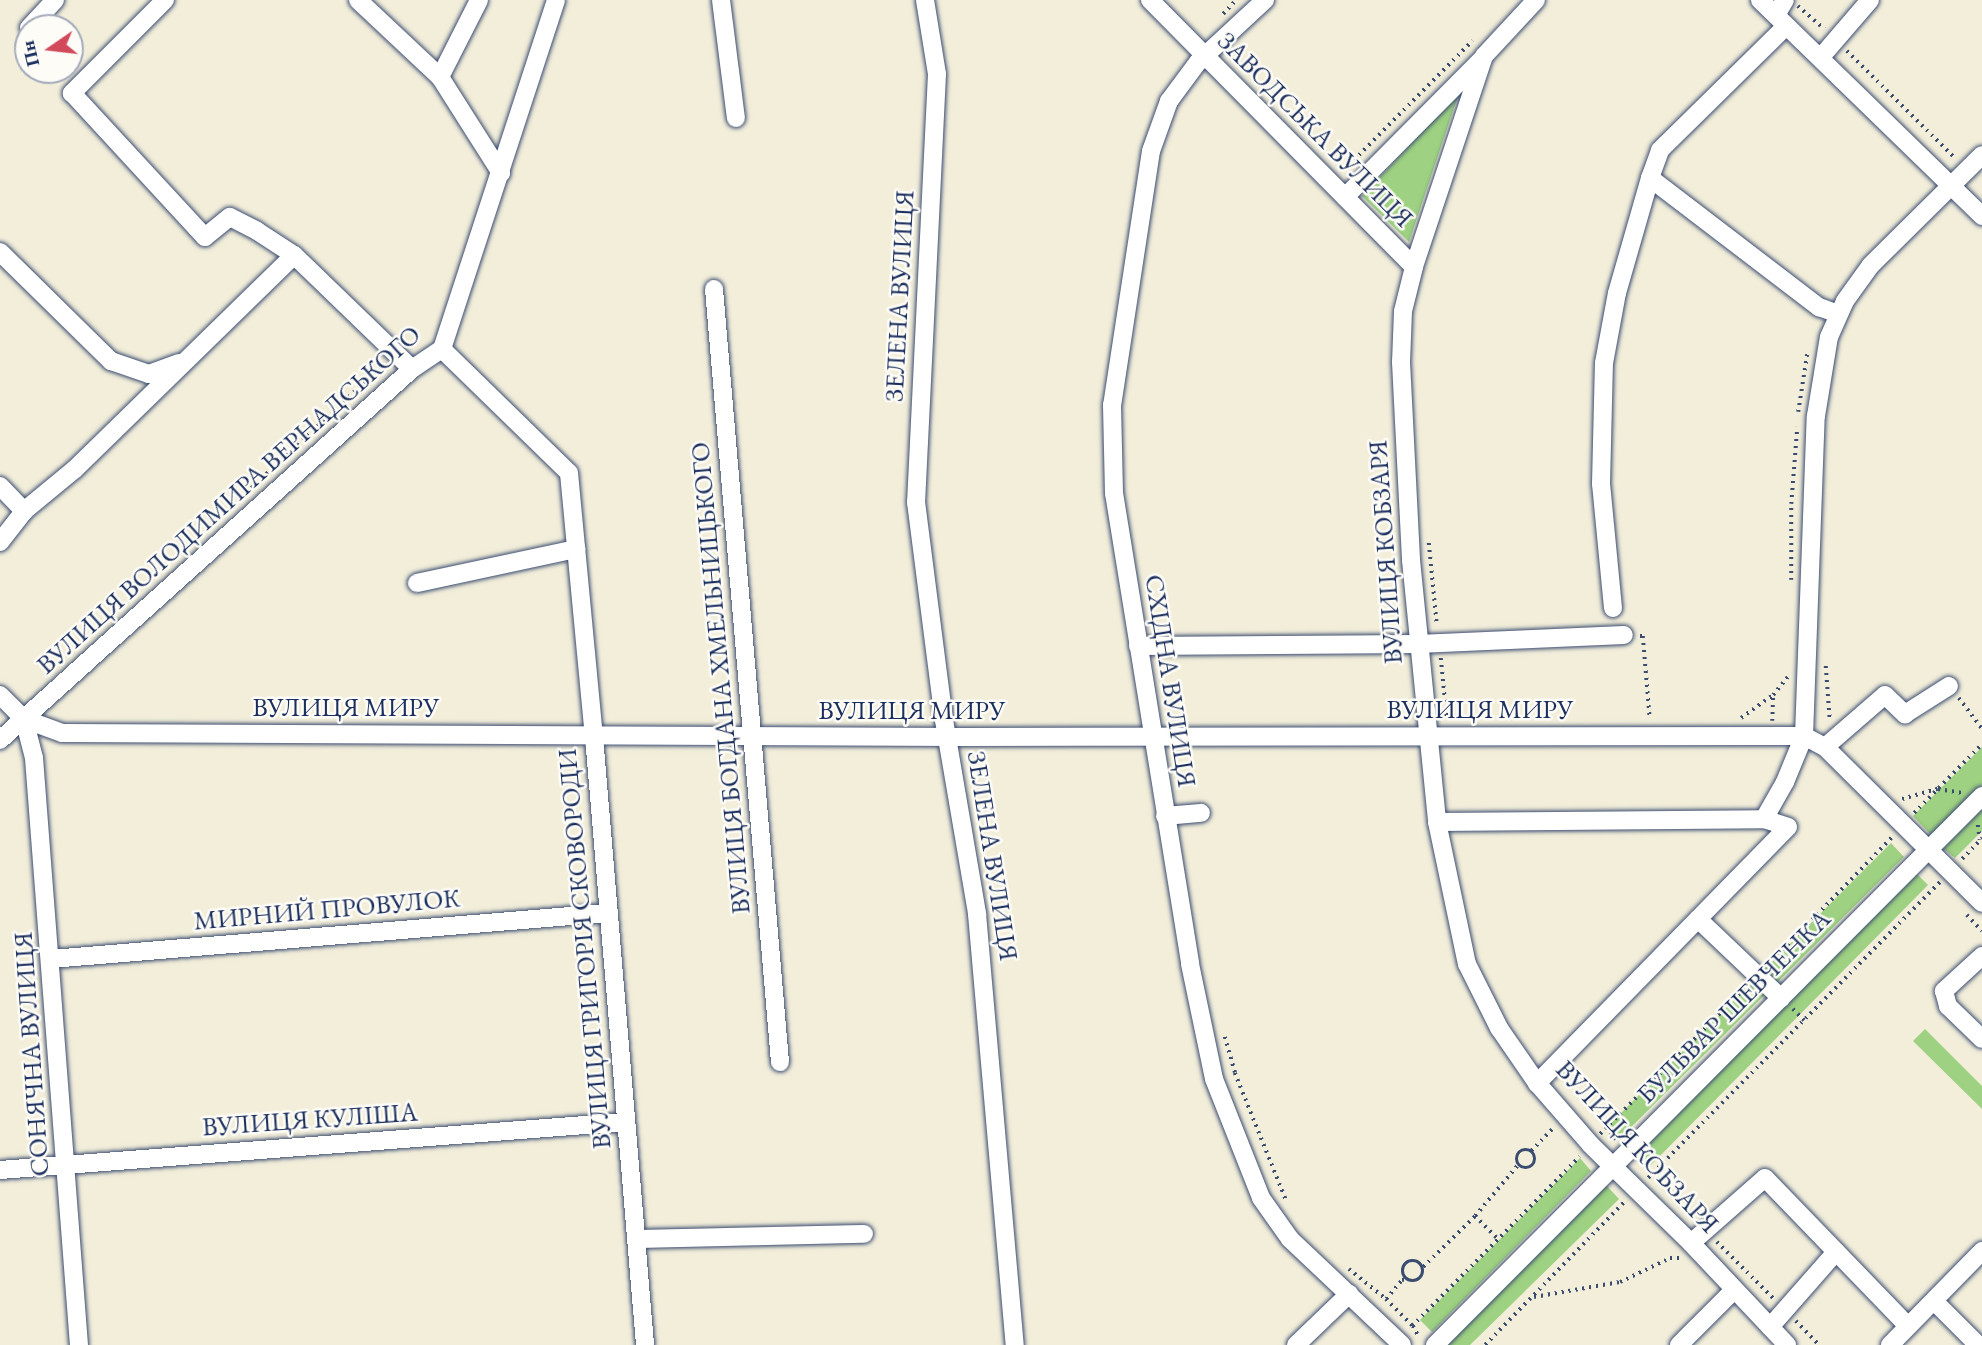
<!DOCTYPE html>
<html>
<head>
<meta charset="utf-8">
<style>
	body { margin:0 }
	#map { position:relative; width:1982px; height:1345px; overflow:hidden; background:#f2eeda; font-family:"EB Garamond",serif }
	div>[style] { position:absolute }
	.green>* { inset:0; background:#9ed182 }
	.path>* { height:3.5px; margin-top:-1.75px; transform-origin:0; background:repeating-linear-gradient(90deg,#3b4c71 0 2px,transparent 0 7px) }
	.path>.ring { margin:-1.75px; padding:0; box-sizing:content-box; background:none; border:3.5px solid #3b4c71; border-radius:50% }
	.roads { filter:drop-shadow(0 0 2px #3b4c71) drop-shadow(0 0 2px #3b4c71) }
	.minor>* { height:18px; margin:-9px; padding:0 9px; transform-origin:9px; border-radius:9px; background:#fff }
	span { translate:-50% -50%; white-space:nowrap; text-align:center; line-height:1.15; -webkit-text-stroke:5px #fdfcf7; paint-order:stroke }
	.street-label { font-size:26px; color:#1b2f5e }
	.north { position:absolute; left:14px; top:14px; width:70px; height:70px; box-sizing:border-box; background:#fdfcf7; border:2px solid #a3aaba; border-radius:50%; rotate:256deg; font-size:19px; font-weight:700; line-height:28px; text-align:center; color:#1b2f5e }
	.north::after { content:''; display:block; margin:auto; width:24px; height:32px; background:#d1495b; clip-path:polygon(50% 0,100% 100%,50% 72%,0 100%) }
</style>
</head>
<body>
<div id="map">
	<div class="green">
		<i style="clip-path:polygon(1459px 93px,1409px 242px,1362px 196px)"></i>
		<i style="clip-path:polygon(1982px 747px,1982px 785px,1933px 837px,1913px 816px)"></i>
		<i style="clip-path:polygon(1982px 799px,1982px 831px,1955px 858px,1938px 844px)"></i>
		<i style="clip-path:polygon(1891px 843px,1904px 857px,1620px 1138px,1609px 1125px)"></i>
		<i style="clip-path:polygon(1914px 871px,1928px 885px,1647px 1169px,1633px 1154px)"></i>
		<i style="clip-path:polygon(1925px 1029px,1982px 1086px,1982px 1109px,1913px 1041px)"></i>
		<i style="clip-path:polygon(1580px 1158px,1591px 1171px,1432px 1332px,1420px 1320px)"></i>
		<i style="clip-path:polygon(1606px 1185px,1619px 1199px,1470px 1345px,1438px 1345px)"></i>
	</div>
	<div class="path">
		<i style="left:1798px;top:6px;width:35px;rotate:41deg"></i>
		<i style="left:1223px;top:14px;width:19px;rotate:-47deg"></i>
		<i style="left:1847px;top:51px;width:153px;rotate:44.7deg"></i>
		<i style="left:1349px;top:165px;width:175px;rotate:-45.2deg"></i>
		<i style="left:1798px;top:412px;width:59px;rotate:-81.2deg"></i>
		<i style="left:246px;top:493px;width:189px;rotate:-43.1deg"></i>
		<i style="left:1429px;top:543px;width:82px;rotate:84.4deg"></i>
		<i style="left:1791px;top:580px;width:76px;rotate:-90deg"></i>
		<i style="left:1791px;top:504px;width:77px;rotate:-85.5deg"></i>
		<i style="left:1640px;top:636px;width:3px"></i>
		<i style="left:1643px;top:636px;width:83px;rotate:85.2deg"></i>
		<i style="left:1441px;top:658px;width:61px;rotate:84.4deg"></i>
		<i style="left:1826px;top:666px;width:55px;rotate:85.8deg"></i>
		<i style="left:1959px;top:698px;width:39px;rotate:53deg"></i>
		<i style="left:1741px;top:718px;width:39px;rotate:-36deg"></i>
		<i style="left:1773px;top:695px;width:27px;rotate:-51deg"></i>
		<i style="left:1772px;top:721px;width:26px;rotate:-88deg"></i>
		<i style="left:1902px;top:799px;width:37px;rotate:-16deg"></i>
		<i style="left:1938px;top:789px;width:25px;rotate:9deg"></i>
		<i style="left:1914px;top:813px;width:97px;rotate:-45.4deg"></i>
		<i style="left:1978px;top:825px;width:15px;rotate:82deg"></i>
		<i style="left:1962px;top:859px;width:29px;rotate:-46deg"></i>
		<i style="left:1967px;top:915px;width:22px;rotate:47deg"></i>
		<i style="left:1768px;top:965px;width:178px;rotate:-45.9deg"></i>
		<i style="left:1793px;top:1009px;width:16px;rotate:45deg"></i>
		<i style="left:1225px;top:1037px;width:37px;rotate:74deg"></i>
		<i style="left:1235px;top:1073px;width:137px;rotate:68.1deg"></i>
		<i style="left:1606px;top:1127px;width:16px;rotate:50deg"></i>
		<i style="left:1600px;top:1134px;width:206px;rotate:-45.2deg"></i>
		<i class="ring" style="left:1517px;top:1150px;width:14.5px;height:14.5px"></i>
		<i style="left:1531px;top:1151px;width:32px;rotate:-46deg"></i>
		<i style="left:1648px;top:1178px;width:416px;rotate:-45.4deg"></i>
		<i style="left:1475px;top:1216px;width:33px;rotate:45deg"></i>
		<i style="left:1717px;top:1242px;width:81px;rotate:45deg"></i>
		<i class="ring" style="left:1403px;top:1261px;width:16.5px;height:16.5px"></i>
		<i style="left:1423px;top:1267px;width:73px;rotate:-44.4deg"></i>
		<i style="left:1475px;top:1216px;width:67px;rotate:-49.9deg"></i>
		<i style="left:1349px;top:1269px;width:48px;rotate:39deg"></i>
		<i style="left:1386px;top:1299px;width:38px;rotate:45deg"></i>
		<i style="left:1413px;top:1326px;width:13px;rotate:61deg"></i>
		<i style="left:1534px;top:1297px;width:87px;rotate:-9.9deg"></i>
		<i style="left:1620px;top:1282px;width:55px;rotate:-25.6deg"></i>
		<i style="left:1670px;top:1258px;width:10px"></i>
		<i style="left:1386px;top:1299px;width:25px;rotate:-50deg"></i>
		<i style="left:1402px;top:1280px;width:6px;rotate:-9deg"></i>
		<i style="left:1796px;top:1321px;width:33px;rotate:46deg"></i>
		<i style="left:1412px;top:1326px;width:238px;rotate:-45.3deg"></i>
		<i style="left:1485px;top:1345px;width:201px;rotate:-45.8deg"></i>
	</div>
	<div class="roads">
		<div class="minor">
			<i style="left:165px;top:0;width:132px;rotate:135deg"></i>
			<i style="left:72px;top:93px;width:196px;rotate:47.3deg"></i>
			<i style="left:205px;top:237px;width:32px;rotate:-39deg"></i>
			<i style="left:230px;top:217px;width:30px;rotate:27deg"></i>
			<i style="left:257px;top:231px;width:44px;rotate:33deg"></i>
			<i style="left:294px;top:255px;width:164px;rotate:44deg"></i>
			<i style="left:358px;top:0;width:112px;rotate:43.2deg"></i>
			<i style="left:440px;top:77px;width:114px;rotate:57.6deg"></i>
			<i style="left:721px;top:0;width:119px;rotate:82.8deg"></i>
			<i style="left:925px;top:0;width:75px;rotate:80.8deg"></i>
			<i style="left:937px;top:74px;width:429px;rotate:92.8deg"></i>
			<i style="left:916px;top:502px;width:220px;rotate:82.7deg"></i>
			<i style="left:944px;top:720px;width:197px;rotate:80.3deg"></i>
			<i style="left:977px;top:914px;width:433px;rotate:85deg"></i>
			<i style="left:1150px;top:0;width:375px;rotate:45.3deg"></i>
			<i style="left:1265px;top:0;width:91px;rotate:137.2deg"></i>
			<i style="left:1198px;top:62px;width:49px;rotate:126.6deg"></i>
			<i style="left:1169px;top:101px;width:53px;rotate:109.8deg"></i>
			<i style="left:1151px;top:151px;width:257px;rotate:98.7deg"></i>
			<i style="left:1112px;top:405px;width:88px;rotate:88.7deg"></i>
			<i style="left:1114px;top:493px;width:477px;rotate:80.8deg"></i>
			<i style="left:1190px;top:964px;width:117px;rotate:78.2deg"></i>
			<i style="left:1214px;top:1079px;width:128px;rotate:68.4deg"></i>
			<i style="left:1261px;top:1198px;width:50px;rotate:54.7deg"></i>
			<i style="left:1290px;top:1239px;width:154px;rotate:43.4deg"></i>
			<i style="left:1536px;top:0;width:76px;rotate:132.9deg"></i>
			<i style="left:1484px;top:56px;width:222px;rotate:108.4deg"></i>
			<i style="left:1414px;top:267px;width:45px;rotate:104deg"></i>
			<i style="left:1403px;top:311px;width:51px;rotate:92.2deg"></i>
			<i style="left:1401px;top:362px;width:198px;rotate:87.1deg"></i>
			<i style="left:1411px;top:560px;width:263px;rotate:84.3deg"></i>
			<i style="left:1437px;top:822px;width:145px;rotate:78.1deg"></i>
			<i style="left:1467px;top:964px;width:72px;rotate:63.4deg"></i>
			<i style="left:1499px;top:1028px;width:67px;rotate:55.4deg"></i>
			<i style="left:1537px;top:1083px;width:82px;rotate:48.9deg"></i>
			<i style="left:1591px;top:1145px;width:140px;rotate:44.4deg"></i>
			<i style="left:1691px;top:1243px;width:140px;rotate:46.7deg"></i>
			<i style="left:1760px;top:0;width:310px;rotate:44.2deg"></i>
			<i style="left:1776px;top:15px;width:17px;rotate:-59deg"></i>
			<i style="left:29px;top:28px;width:38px;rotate:-47deg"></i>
			<i style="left:1821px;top:57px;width:75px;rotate:-49.3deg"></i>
			<i style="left:440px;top:77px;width:86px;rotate:-63.1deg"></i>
			<i style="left:1650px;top:178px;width:213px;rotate:37.4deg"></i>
			<i style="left:1819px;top:307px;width:20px;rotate:20deg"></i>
			<i style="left:1345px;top:197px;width:194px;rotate:-45.2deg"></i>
			<i style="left:0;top:252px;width:156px;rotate:44.5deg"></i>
			<i style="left:111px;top:361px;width:40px;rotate:18.9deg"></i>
			<i style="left:149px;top:374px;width:32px;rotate:-20deg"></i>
			<i style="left:714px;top:289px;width:776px;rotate:85.12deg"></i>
			<i style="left:442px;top:349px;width:177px;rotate:44.3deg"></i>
			<i style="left:569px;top:473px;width:276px;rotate:84.6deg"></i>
			<i style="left:595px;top:748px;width:599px;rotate:85.21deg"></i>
			<i style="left:0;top:486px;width:35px;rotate:46deg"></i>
			<i style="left:0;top:542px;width:39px;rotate:-52deg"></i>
			<i style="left:24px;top:511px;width:66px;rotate:-39.5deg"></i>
			<i style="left:75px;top:469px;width:306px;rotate:-44.3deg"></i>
			<i style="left:417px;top:583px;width:163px;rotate:-12.1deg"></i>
			<i style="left:1613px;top:608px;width:125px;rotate:-95.5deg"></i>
			<i style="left:1601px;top:484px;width:121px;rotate:-88.6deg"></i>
			<i style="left:1604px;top:363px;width:71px;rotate:-79.5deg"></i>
			<i style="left:1617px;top:293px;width:120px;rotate:-74deg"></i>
			<i style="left:1650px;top:178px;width:30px;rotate:-70deg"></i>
			<i style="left:1660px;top:150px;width:177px;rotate:-44.5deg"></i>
			<i style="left:1138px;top:646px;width:280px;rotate:-0.4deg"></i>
			<i style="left:1418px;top:644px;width:206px;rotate:-2.5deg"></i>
			<i style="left:0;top:695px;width:34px;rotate:45deg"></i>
			<i style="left:24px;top:719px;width:40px;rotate:75.6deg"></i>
			<i style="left:34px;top:758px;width:589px;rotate:85.62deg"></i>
			<i style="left:24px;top:719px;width:40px;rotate:20.2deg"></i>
			<i style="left:62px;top:733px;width:898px;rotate:0.26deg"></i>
			<i style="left:960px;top:737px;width:844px;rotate:-0.07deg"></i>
			<i style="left:1804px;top:736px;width:24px;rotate:28deg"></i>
			<i style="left:1825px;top:747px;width:221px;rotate:44.8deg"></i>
			<i style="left:0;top:740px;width:554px;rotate:-42deg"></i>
			<i style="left:412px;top:369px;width:36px;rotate:-34deg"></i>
			<i style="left:442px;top:349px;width:367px;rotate:-71.9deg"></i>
			<i style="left:1825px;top:747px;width:79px;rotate:-40.9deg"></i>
			<i style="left:1885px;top:695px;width:28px;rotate:44deg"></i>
			<i style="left:1905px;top:714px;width:52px;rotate:-32.5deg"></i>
			<i style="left:1165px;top:816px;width:36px;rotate:-5deg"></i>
			<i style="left:1764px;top:819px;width:43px;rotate:-60.4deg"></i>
			<i style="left:1785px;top:782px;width:50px;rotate:-67.6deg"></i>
			<i style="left:1804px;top:736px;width:320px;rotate:-87.9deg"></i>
			<i style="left:1816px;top:416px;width:80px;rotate:-80.7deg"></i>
			<i style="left:1829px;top:337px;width:39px;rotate:-66deg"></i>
			<i style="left:1845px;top:301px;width:44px;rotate:-54.2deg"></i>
			<i style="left:1871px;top:265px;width:156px;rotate:-44.7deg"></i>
			<i style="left:1437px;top:822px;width:327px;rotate:-0.5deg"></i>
			<i style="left:1764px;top:819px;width:25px;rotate:18deg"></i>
			<i style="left:1788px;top:827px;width:359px;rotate:134.4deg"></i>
			<i style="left:1698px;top:919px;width:115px;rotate:43.6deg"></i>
			<i style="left:1982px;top:956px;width:52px;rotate:137.4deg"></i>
			<i style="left:1944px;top:991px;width:16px;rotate:75deg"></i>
			<i style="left:1948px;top:1006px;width:47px;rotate:44.1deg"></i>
			<i style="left:51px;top:959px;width:558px;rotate:-4.73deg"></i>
			<i style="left:0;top:1170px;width:626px;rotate:-4.4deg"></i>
			<i style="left:636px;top:1239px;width:228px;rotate:-1.3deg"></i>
			<i style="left:1691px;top:1243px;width:98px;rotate:-41.3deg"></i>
			<i style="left:1765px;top:1178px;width:204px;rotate:46deg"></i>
			<i style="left:1934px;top:1301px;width:62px;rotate:45deg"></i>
			<i style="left:1770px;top:1327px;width:100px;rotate:-48.7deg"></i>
			<i style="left:1296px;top:1345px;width:74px;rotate:-43.9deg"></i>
			<i style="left:1435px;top:1345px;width:775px;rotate:-45.1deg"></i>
			<i style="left:1679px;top:1345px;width:78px;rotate:-45deg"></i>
			<i style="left:1890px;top:1345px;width:132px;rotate:-45.6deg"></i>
		</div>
	</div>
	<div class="street-label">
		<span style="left:1315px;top:130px;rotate:45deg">ЗАВОДСЬКА ВУЛИЦЯ</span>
		<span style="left:900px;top:296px;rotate:-87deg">ЗЕЛЕНА ВУЛИЦЯ</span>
		<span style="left:229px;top:500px;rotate:-42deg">ВУЛИЦЯ ВОЛОДИМИРА ВЕРНАДСЬКОГО</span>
		<span style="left:1386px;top:552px;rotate:-94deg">ВУЛИЦЯ КОБЗАРЯ</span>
		<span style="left:721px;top:678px;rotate:-95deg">ВУЛИЦЯ БОГДАНА ХМЕЛЬНИЦЬКОГО</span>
		<span style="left:1170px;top:681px;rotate:81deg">СХІДНА ВУЛИЦЯ</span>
		<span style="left:346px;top:708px">ВУЛИЦЯ МИРУ</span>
		<span style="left:1480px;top:710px">ВУЛИЦЯ МИРУ</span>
		<span style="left:912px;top:711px">ВУЛИЦЯ МИРУ</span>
		<span style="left:992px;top:856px;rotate:81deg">ЗЕЛЕНА ВУЛИЦЯ</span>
		<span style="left:327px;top:910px;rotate:-5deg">МИРНИЙ ПРОВУЛОК</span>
		<span style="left:585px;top:949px;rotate:-95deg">ВУЛИЦЯ ГРИГОРІЯ СКОВОРОДИ</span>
		<span style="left:1734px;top:1007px;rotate:-45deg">БУЛЬВАР ШЕВЧЕНКА</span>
		<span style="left:32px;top:1054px;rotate:-94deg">СОНЯЧНА ВУЛИЦЯ</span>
		<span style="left:310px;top:1120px;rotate:-4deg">ВУЛИЦЯ КУЛІША</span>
		<span style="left:1637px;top:1147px;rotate:47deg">ВУЛИЦЯ КОБЗАРЯ</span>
	</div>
	<div class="north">Пн</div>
</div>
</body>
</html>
